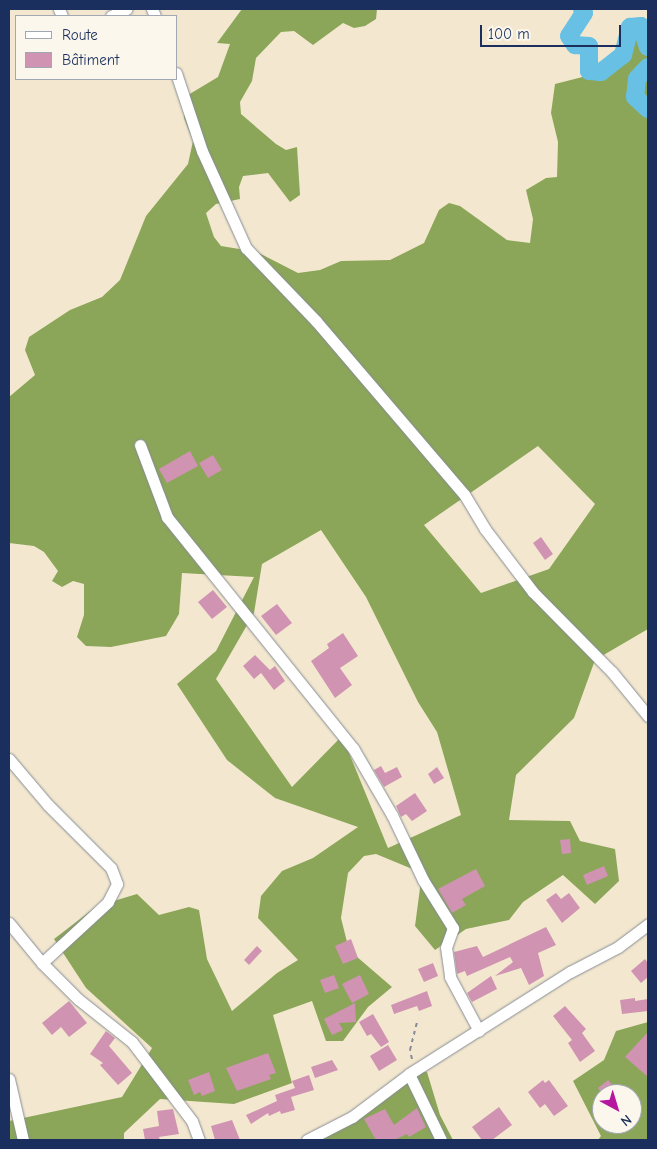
<!DOCTYPE html>
<html>
<head>
<meta charset="utf-8">
<style>
	body { margin:0 }
	#map { position:relative; width:657px; height:1149px; overflow:hidden; background:#f3e8cf; font-family:"Comic Neue",sans-serif }
	div>[style] { position:absolute }
	.forest>* { inset:0; background:#8ba658 }
	.river>* { height:18px; margin:-9px; padding:0 9px; transform-origin:9px; border-radius:9px; background:#68c1e5 }
	.building>* { inset:0; background:#d093b2 }
	.path>* { height:2px; margin-top:-1px; transform-origin:0; background:repeating-linear-gradient(90deg,#878c96 0 4px,transparent 0 8px) }
	.roads { filter:drop-shadow(0 0 1px #878c96) drop-shadow(0 0 1px #878c96) }
	.minor>* { height:11px; margin:-5.5px; padding:0 5.5px; transform-origin:5.5px; border-radius:5.5px; background:#fff }
	span { translate:-50% -50%; white-space:nowrap; text-align:center; line-height:1.15; -webkit-text-stroke:4.5px #fbf7ec; paint-order:stroke }
	.frame { position:absolute; inset:0; border:10px solid #1b2f5e; pointer-events:none }
	.legend { position:absolute; left:15px; top:15px; width:162px; height:65px; box-sizing:border-box; background:#fbf7ec; border:1px solid #a1a7b3; margin:0; padding:6px 9px; list-style:none; font-size:15px; color:#1b2f5e }
	.legend li { display:flex; align-items:center; gap:10px; height:25px }
	.legend b { width:25px; border:1px solid #a1a7b3 }
	.north { position:absolute; left:592px; top:1084px; width:50px; height:50px; box-sizing:border-box; background:#fbf7ec; border:1px solid #a1a7b3; border-radius:50%; rotate:141deg; font-size:14px; font-weight:700; line-height:20px; text-align:center; color:#1b2f5e }
	.north::after { content:''; display:block; margin:auto; width:18px; height:22px; background:#b5179e; clip-path:polygon(50% 0,100% 100%,50% 72%,0 100%) }
	.scale { position:absolute; left:480px; top:25px; width:141px; height:22px; box-sizing:border-box; border:2px solid #1b2f5e; border-top:0; padding-left:6px; font-size:15px; line-height:18px; white-space:nowrap; color:#1b2f5e; -webkit-text-stroke:4px #fbf7ec; paint-order:stroke }
</style>
</head>
<body>
<div id="map">
	<div class="forest">
		<i style="clip-path:polygon(evenodd,242px 9px,377px 9px,376px 19px,365px 26px,354px 28px,343px 23px,313px 45px,294px 31px,281px 32px,256px 58px,252px 81px,240px 102px,241px 114px,276px 144px,286px 150px,297px 147px,300px 195px,290px 202px,268px 173px,243px 176px,239px 187px,240px 199px,216px 204px,206px 213px,214px 237px,221px 246px,257px 252px,298px 273px,320px 270px,341px 261px,390px 260px,424px 243px,439px 210px,449px 203px,460px 206px,507px 240px,530px 243px,533px 219px,526px 190px,546px 178px,557px 177px,558px 142px,551px 113px,555px 84px,602px 72px,623px 55px,630px 27px,641px 26px,648px 47px,648px 629px,595px 660px,574px 718px,516px 775px,509px 820px,570px 821px,580px 841px,615px 849px,619px 881px,595px 904px,563px 875px,523px 902px,509px 920px,466px 929px,435px 950px,415px 926px,422px 873px,376px 854px,364px 856px,348px 873px,341px 918px,349px 950px,392px 987px,368px 1007px,343px 1041px,326px 1041px,312px 1001px,273px 1015px,292px 1083px,234px 1104px,160px 1099px,124px 1133px,124px 1140px,9px 1140px,9px 1121px,122px 1097px,152px 1048px,86px 988px,54px 939px,97px 906px,137px 894px,159px 915px,189px 907px,199px 910px,207px 959px,232px 1011px,277px 973px,298px 960px,258px 918px,261px 896px,282px 871px,313px 858px,358px 827px,275px 798px,227px 760px,177px 684px,216px 651px,254px 577px,182px 573px,179px 614px,166px 636px,111px 647px,86px 646px,77px 637px,84px 615px,84px 584px,73px 581px,62px 587px,52px 581px,58px 571px,44px 552px,34px 546px,9px 543px,9px 397px,35px 375px,25px 350px,29px 337px,70px 310px,102px 297px,120px 280px,146px 216px,188px 164px,193px 141px,184px 118px,188px 95px,218px 77px,230px 44px,217px 43px,242px 9px,538px 446px,595px 504px,549px 569px,481px 593px,424px 525px,538px 446px,242px 9px,321px 530px,366px 597px,418px 702px,437px 732px,461px 815px,388px 848px,342px 736px,292px 787px,216px 679px,254px 613px,262px 564px,321px 530px)"></i>
		<i style="clip-path:polygon(evenodd,648px 1022px,648px 1140px,598px 1140px,601px 1136px,573px 1081px,604px 1060px,616px 1031px,648px 1022px,602px 1094px,632px 1094px,632px 1124px,602px 1124px,602px 1094px)"></i>
		<i style="clip-path:polygon(415px 1071px,427px 1072px,440px 1115px,453px 1140px,307px 1140px)"></i>
	</div>
	<div class="river">
		<i style="left:582px;top:9px;width:4px;rotate:63deg"></i>
		<i style="left:584px;top:13px;width:27px;rotate:123deg"></i>
		<i style="left:569px;top:36px;width:11px;rotate:56deg"></i>
		<i style="left:575px;top:45px;width:14px;rotate:4deg"></i>
		<i style="left:589px;top:46px;width:25px;rotate:90deg"></i>
		<i style="left:589px;top:71px;width:12px;rotate:5deg"></i>
		<i style="left:601px;top:72px;width:28px;rotate:-38deg"></i>
		<i style="left:623px;top:55px;width:29px;rotate:-76deg"></i>
		<i style="left:630px;top:27px;width:11px;rotate:-5deg"></i>
		<i style="left:641px;top:26px;width:22px;rotate:72deg"></i>
		<i style="left:648px;top:67px;width:16px;rotate:133deg"></i>
		<i style="left:637px;top:79px;width:18px;rotate:96deg"></i>
		<i style="left:635px;top:97px;width:18px;rotate:43deg"></i>
	</div>
	<div class="building">
		<i style="clip-path:polygon(190px 451px,198px 466px,167px 483px,159px 469px)"></i>
		<i style="clip-path:polygon(213px 455px,222px 470px,208px 478px,199px 463px)"></i>
		<i style="clip-path:polygon(541px 537px,553px 554px,545px 560px,533px 543px)"></i>
		<i style="clip-path:polygon(213px 590px,227px 607px,212px 619px,198px 602px)"></i>
		<i style="clip-path:polygon(277px 604px,292px 623px,276px 635px,261px 616px)"></i>
		<i style="clip-path:polygon(343px 633px,358px 656px,340px 668px,352px 685px,335px 698px,311px 661px,329px 648px,327px 644px)"></i>
		<i style="clip-path:polygon(255px 655px,270px 670px,275px 666px,285px 681px,274px 690px,261px 673px,254px 679px,243px 666px)"></i>
		<i style="clip-path:polygon(381px 766px,385px 773px,397px 767px,402px 777px,384px 787px,374px 770px)"></i>
		<i style="clip-path:polygon(437px 767px,444px 778px,434px 784px,428px 774px)"></i>
		<i style="clip-path:polygon(415px 793px,427px 811px,412px 821px,406px 814px,401px 817px,396px 806px)"></i>
		<i style="clip-path:polygon(570px 839px,571px 853px,562px 854px,560px 840px)"></i>
		<i style="clip-path:polygon(604px 866px,608px 876px,587px 885px,583px 875px)"></i>
		<i style="clip-path:polygon(476px 869px,485px 886px,462px 899px,466px 905px,452px 913px,438px 889px)"></i>
		<i style="clip-path:polygon(556px 893px,561px 899px,569px 893px,580px 908px,562px 923px,546px 900px)"></i>
		<i style="clip-path:polygon(546px 927px,556px 945px,538px 953px,544px 976px,529px 985px,521px 968px,495px 976px,513px 962px,510px 957px,467px 976px,465px 971px,457px 974px,454px 952px,477px 946px,483px 957px)"></i>
		<i style="clip-path:polygon(351px 939px,358px 958px,343px 964px,335px 946px)"></i>
		<i style="clip-path:polygon(257px 946px,262px 951px,249px 965px,244px 960px)"></i>
		<i style="clip-path:polygon(645px 959px,648px 963px,648px 977px,641px 983px,631px 971px)"></i>
		<i style="clip-path:polygon(433px 963px,438px 976px,424px 982px,418px 969px)"></i>
		<i style="clip-path:polygon(334px 975px,339px 988px,325px 993px,320px 980px)"></i>
		<i style="clip-path:polygon(360px 975px,369px 994px,352px 1003px,342px 984px)"></i>
		<i style="clip-path:polygon(491px 976px,497px 989px,472px 1002px,467px 993px)"></i>
		<i style="clip-path:polygon(427px 991px,432px 1006px,419px 1011px,417px 1006px,394px 1014px,391px 1005px)"></i>
		<i style="clip-path:polygon(635px 998px,635px 1001px,648px 999px,648px 1011px,622px 1014px,620px 1000px)"></i>
		<i style="clip-path:polygon(69px 1001px,87px 1023px,69px 1037px,61px 1027px,52px 1035px,42px 1023px)"></i>
		<i style="clip-path:polygon(355px 1003px,356px 1022px,339px 1023px,343px 1030px,332px 1035px,324px 1019px)"></i>
		<i style="clip-path:polygon(565px 1006px,586px 1029px,582px 1033px,595px 1051px,580px 1062px,568px 1043px,572px 1040px,553px 1016px)"></i>
		<i style="clip-path:polygon(373px 1014px,389px 1042px,381px 1047px,371px 1034px,367px 1036px,359px 1022px)"></i>
		<i style="clip-path:polygon(106px 1031px,115px 1038px,109px 1046px,132px 1073px,118px 1085px,100px 1065px,103px 1063px,90px 1054px)"></i>
		<i style="clip-path:polygon(648px 1032px,648px 1077px,625px 1057px)"></i>
		<i style="clip-path:polygon(388px 1045px,397px 1060px,379px 1071px,370px 1056px)"></i>
		<i style="clip-path:polygon(268px 1053px,276px 1073px,269px 1075px,271px 1079px,237px 1091px,226px 1068px)"></i>
		<i style="clip-path:polygon(332px 1060px,338px 1070px,315px 1078px,311px 1067px)"></i>
		<i style="clip-path:polygon(209px 1072px,215px 1091px,202px 1096px,200px 1092px,194px 1095px,188px 1080px)"></i>
		<i style="clip-path:polygon(309px 1075px,314px 1090px,291px 1097px,295px 1110px,281px 1114px,280px 1111px,269px 1116px,268px 1113px,251px 1124px,246px 1115px,277px 1101px,275px 1095px,295px 1088px,292px 1081px)"></i>
		<i style="clip-path:polygon(543px 1080px,545px 1083px,549px 1080px,568px 1106px,554px 1116px,545px 1104px,540px 1108px,528px 1092px)"></i>
		<i style="clip-path:polygon(608px 1080px,620px 1094px,603px 1094px,598px 1088px)"></i>
		<i style="clip-path:polygon(499px 1107px,512px 1125px,492px 1140px,482px 1140px,472px 1127px)"></i>
		<i style="clip-path:polygon(417px 1108px,426px 1127px,409px 1137px,407px 1134px,394px 1140px,376px 1140px,364px 1119px,385px 1109px,394px 1125px)"></i>
		<i style="clip-path:polygon(173px 1109px,179px 1134px,159px 1137px,160px 1140px,145px 1140px,143px 1129px,159px 1126px,157px 1111px)"></i>
		<i style="clip-path:polygon(232px 1120px,240px 1140px,215px 1140px,211px 1126px)"></i>
	</div>
	<div class="path">
		<i style="left:412px;top:1059px;width:9px;rotate:-103deg"></i>
		<i style="left:410px;top:1050px;width:30px;rotate:-76deg"></i>
	</div>
	<div class="roads">
		<div class="minor">
			<i style="left:59px;top:9px;width:8px;rotate:67deg"></i>
			<i style="left:152px;top:9px;width:8px;rotate:67deg"></i>
			<i style="left:111px;top:16px;width:17px;rotate:-24deg"></i>
			<i style="left:176px;top:73px;width:82px;rotate:71.6deg"></i>
			<i style="left:202px;top:151px;width:107px;rotate:65.6deg"></i>
			<i style="left:246px;top:248px;width:101px;rotate:46.2deg"></i>
			<i style="left:316px;top:321px;width:228px;rotate:49.5deg"></i>
			<i style="left:464px;top:494px;width:41px;rotate:59deg"></i>
			<i style="left:485px;top:529px;width:79px;rotate:52.7deg"></i>
			<i style="left:533px;top:592px;width:112px;rotate:45.4deg"></i>
			<i style="left:612px;top:672px;width:57px;rotate:50.7deg"></i>
			<i style="left:140px;top:445px;width:77px;rotate:69.4deg"></i>
			<i style="left:167px;top:517px;width:297px;rotate:51.2deg"></i>
			<i style="left:353px;top:748px;width:78px;rotate:59.8deg"></i>
			<i style="left:392px;top:815px;width:72px;rotate:64.5deg"></i>
			<i style="left:423px;top:880px;width:57px;rotate:58deg"></i>
			<i style="left:453px;top:928px;width:20px;rotate:110deg"></i>
			<i style="left:446px;top:947px;width:30px;rotate:82deg"></i>
			<i style="left:450px;top:977px;width:61px;rotate:61.8deg"></i>
			<i style="left:9px;top:759px;width:60px;rotate:49.7deg"></i>
			<i style="left:48px;top:805px;width:89px;rotate:45deg"></i>
			<i style="left:111px;top:868px;width:17px;rotate:69deg"></i>
			<i style="left:117px;top:884px;width:20px;rotate:117deg"></i>
			<i style="left:108px;top:902px;width:90px;rotate:137.3deg"></i>
			<i style="left:9px;top:923px;width:52px;rotate:50.5deg"></i>
			<i style="left:42px;top:963px;width:51px;rotate:45deg"></i>
			<i style="left:78px;top:999px;width:69px;rotate:38.5deg"></i>
			<i style="left:132px;top:1042px;width:99px;rotate:52.8deg"></i>
			<i style="left:192px;top:1121px;width:20px;rotate:70deg"></i>
			<i style="left:409px;top:1074px;width:73px;rotate:64.1deg"></i>
			<i style="left:9px;top:1079px;width:63px;rotate:77.1deg"></i>
			<i style="left:307px;top:1140px;width:51px;rotate:-27.1deg"></i>
			<i style="left:352px;top:1117px;width:71px;rotate:-37deg"></i>
			<i style="left:409px;top:1074px;width:191px;rotate:-32.4deg"></i>
			<i style="left:570px;top:972px;width:54px;rotate:-27.5deg"></i>
			<i style="left:618px;top:947px;width:38px;rotate:-37deg"></i>
		</div>
	</div>
	<div class="frame"></div>
	<ul class="legend">
	<li><b style="height:6px;background:#fff"></b>Route</li>
	<li><b style="height:14px;background:#d093b2"></b>Bâtiment</li>
	</ul>
	<div class="north">N</div>
	<div class="scale">100 m</div>
</div>
</body>
</html>
